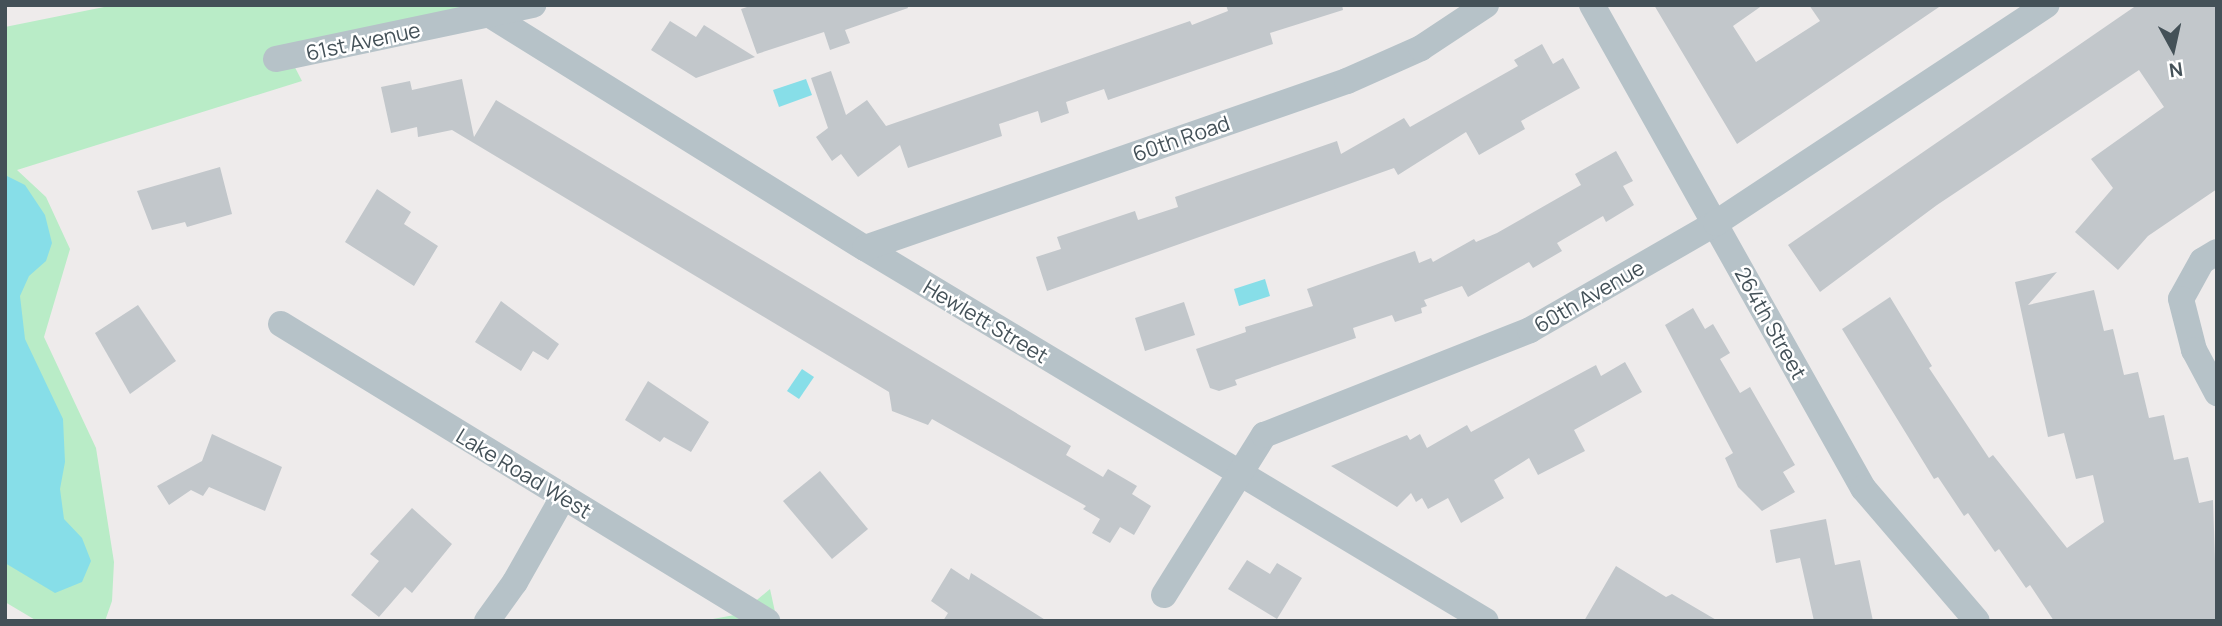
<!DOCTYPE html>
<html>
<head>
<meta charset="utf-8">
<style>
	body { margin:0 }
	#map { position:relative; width:2222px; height:626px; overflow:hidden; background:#eeebeb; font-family:Manrope,sans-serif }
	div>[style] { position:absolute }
	.green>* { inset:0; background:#b9ecc7 }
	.water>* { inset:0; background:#87dee8 }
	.building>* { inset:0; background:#c2c7cb }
	.minor>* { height:26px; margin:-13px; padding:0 13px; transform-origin:13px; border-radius:13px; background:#b6c2c8 }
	span { translate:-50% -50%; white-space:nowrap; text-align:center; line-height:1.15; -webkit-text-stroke:5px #fff; paint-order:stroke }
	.street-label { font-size:21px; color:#445158 }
	.frame { position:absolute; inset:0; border:7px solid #445158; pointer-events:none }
	.north { position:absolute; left:2138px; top:14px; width:70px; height:70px; -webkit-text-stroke:5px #fff; paint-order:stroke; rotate:172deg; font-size:19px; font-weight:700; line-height:28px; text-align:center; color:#445158 }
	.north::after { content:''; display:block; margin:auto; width:24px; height:32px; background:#445158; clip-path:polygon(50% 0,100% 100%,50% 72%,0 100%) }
</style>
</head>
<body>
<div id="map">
	<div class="green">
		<i style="clip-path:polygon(114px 5px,495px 5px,287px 52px,302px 81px,17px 170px,46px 197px,70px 249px,44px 337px,96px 448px,114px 562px,112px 601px,105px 621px,37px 621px,5px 602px,5px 27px)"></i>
		<i style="clip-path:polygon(770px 589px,777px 621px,702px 621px,740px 614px)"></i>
	</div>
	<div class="water">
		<i style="clip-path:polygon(806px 79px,812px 95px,779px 107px,773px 90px)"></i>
		<i style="clip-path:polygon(5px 175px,25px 185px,45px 215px,52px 243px,46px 261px,29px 276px,20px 296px,25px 339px,63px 419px,65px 462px,60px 489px,64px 519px,82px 538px,91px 561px,82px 582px,55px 593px,5px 563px)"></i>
		<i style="clip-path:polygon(1265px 279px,1270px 296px,1239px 306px,1234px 289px)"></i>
		<i style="clip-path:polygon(802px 369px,814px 377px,799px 399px,787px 391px)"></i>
	</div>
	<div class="building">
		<i style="clip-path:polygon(753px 5px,907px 5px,908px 8px,845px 30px,850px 43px,830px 50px,824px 32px,757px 54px,741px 9px)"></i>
		<i style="clip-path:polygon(1226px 5px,1342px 5px,1343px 10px,1270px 33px,1273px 44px,1108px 100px,1104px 89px,1066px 102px,1069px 113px,1041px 123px,1038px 111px,999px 124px,1002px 136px,908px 168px,900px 145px,858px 177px,841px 154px,832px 161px,816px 137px,828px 128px,811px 78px,831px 71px,846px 115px,867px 100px,886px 126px,1190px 21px,1192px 25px,1228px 11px)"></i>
		<i style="clip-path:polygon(1654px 5px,1763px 5px,1733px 26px,1756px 62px,1820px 21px,1809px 5px,1942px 5px,1737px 144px)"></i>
		<i style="clip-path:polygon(2137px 5px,2217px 5px,2217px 189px,2148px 236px,2118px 270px,2075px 232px,2113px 188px,2091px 159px,2164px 107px,2139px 70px,1937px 205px,1820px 292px,1788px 245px)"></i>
		<i style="clip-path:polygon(670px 21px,696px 37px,704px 25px,755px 57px,696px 78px,651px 50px)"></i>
		<i style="clip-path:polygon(1542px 44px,1553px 64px,1563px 58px,1580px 88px,1521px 121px,1525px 129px,1479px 155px,1466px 132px,1398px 175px,1394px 168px,1047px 291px,1036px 257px,1061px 249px,1057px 237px,1135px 211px,1138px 220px,1178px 207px,1175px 197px,1337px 141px,1341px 154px,1404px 118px,1410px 127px,1518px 66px,1514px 60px)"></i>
		<i style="clip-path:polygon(462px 79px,474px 137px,496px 100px,1071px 446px,1066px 455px,1103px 477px,1108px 469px,1137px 486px,1132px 494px,1151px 506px,1134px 535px,1120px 527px,1110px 543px,1092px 533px,1100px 519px,1083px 509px,1086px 506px,932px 419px,928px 425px,892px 411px,889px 392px,452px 130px,418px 137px,417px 127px,391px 133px,381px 87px,410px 81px,412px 90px)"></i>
		<i style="clip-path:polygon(1616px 151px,1633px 181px,1623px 186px,1634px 205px,1606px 222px,1603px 216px,1557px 243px,1562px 251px,1533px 268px,1529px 262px,1468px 297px,1462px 286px,1424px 300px,1427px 306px,1421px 308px,1422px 313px,1395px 322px,1392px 315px,1353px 328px,1356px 338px,1235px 380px,1237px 385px,1219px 391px,1210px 388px,1196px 349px,1246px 332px,1245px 327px,1313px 306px,1307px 289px,1415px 251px,1419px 263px,1431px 258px,1433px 262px,1474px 239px,1476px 242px,1497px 233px,1581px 185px,1575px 174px)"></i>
		<i style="clip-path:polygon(220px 167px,232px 214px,187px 227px,185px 222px,152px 230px,137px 191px)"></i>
		<i style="clip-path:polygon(377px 189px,411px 212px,404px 224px,438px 246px,414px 286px,345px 242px)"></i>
		<i style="clip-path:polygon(2057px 272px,2028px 305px,2094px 290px,2104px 331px,2113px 329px,2124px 375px,2138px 372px,2149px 418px,2164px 415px,2174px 460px,2188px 457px,2199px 503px,2213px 500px,2217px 621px,2054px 621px,2030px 585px,2026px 588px,1999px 549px,1995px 552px,1968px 513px,1964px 516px,1938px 477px,1934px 479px,1842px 329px,1890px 297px,1932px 366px,1929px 368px,1989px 458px,1993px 455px,2067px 548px,2104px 522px,2093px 475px,2076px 479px,2064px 433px,2048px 437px,2015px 282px)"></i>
		<i style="clip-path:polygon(501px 301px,559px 344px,548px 360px,533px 351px,521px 371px,475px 342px)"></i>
		<i style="clip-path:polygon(1184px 302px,1195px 335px,1145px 351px,1135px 318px)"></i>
		<i style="clip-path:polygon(138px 305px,176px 361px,130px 394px,95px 333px)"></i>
		<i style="clip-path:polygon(1693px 308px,1705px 329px,1713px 324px,1730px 353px,1720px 359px,1740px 393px,1750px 387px,1795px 465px,1783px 472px,1795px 492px,1762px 511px,1738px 487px,1725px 458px,1733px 453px,1665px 325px)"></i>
		<i style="clip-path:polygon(1625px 362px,1642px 392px,1574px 430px,1585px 451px,1538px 475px,1529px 458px,1494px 480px,1504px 498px,1461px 523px,1448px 498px,1428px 509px,1422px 498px,1416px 502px,1411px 493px,1397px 507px,1331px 466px,1407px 435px,1410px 440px,1420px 434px,1427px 448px,1467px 425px,1471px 432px,1596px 365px,1601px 376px)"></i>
		<i style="clip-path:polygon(648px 381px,709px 422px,691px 452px,664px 437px,660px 442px,625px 420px)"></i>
		<i style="clip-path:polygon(212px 434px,282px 467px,265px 511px,209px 487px,203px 496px,191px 490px,169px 505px,157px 486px,202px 461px)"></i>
		<i style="clip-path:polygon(820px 471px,868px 529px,832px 559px,783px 501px)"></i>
		<i style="clip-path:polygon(412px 508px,452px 544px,412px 593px,405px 587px,379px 617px,351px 595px,379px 561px,370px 554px)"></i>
		<i style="clip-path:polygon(1826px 519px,1835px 565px,1860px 560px,1873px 621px,1814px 621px,1800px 558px,1776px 563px,1770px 530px)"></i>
		<i style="clip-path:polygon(1247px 560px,1270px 574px,1277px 563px,1302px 578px,1277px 619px,1228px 589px)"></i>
		<i style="clip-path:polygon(1616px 566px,1666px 597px,1672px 594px,1718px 621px,1584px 621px)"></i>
		<i style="clip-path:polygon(951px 568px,969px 580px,971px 573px,1047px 621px,943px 621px,948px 613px,931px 601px)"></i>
	</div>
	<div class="minor">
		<i style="left:1592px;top:5px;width:554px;rotate:60.7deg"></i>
		<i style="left:1863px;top:488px;width:175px;rotate:49.4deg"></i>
		<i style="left:490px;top:15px;width:441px;rotate:31.9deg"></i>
		<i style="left:865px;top:248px;width:724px;rotate:30.99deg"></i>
		<i style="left:276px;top:59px;width:263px;rotate:-11.9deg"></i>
		<i style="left:865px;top:248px;width:510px;rotate:-19.11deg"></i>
		<i style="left:1347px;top:81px;width:81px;rotate:-24deg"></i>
		<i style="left:1421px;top:48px;width:78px;rotate:-33.5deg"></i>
		<i style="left:2217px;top:252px;width:17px;rotate:149deg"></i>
		<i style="left:2202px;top:261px;width:43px;rotate:118.9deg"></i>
		<i style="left:2181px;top:299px;width:53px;rotate:75.7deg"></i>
		<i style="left:2194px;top:350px;width:49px;rotate:61.9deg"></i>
		<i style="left:281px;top:324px;width:570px;rotate:31.43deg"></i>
		<i style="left:1164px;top:595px;width:189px;rotate:-58deg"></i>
		<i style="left:1264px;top:435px;width:286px;rotate:-21.5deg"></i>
		<i style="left:1530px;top:330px;width:215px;rotate:-29.9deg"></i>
		<i style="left:1716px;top:223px;width:396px;rotate:-33.4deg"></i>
		<i style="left:487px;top:621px;width:48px;rotate:-54.3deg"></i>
		<i style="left:515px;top:582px;width:98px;rotate:-60.5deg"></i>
	</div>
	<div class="street-label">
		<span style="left:363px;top:41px;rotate:-12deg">61st Avenue</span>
		<span style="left:1181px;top:138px;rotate:-19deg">60th Road</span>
		<span style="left:1589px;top:296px;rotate:-30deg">60th Avenue</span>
		<span style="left:986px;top:321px;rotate:31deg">Hewlett Street</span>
		<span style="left:1771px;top:323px;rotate:61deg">264th Street</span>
		<span style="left:524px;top:473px;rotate:31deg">Lake Road West</span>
	</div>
	<div class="frame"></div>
	<div class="north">N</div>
</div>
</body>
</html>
